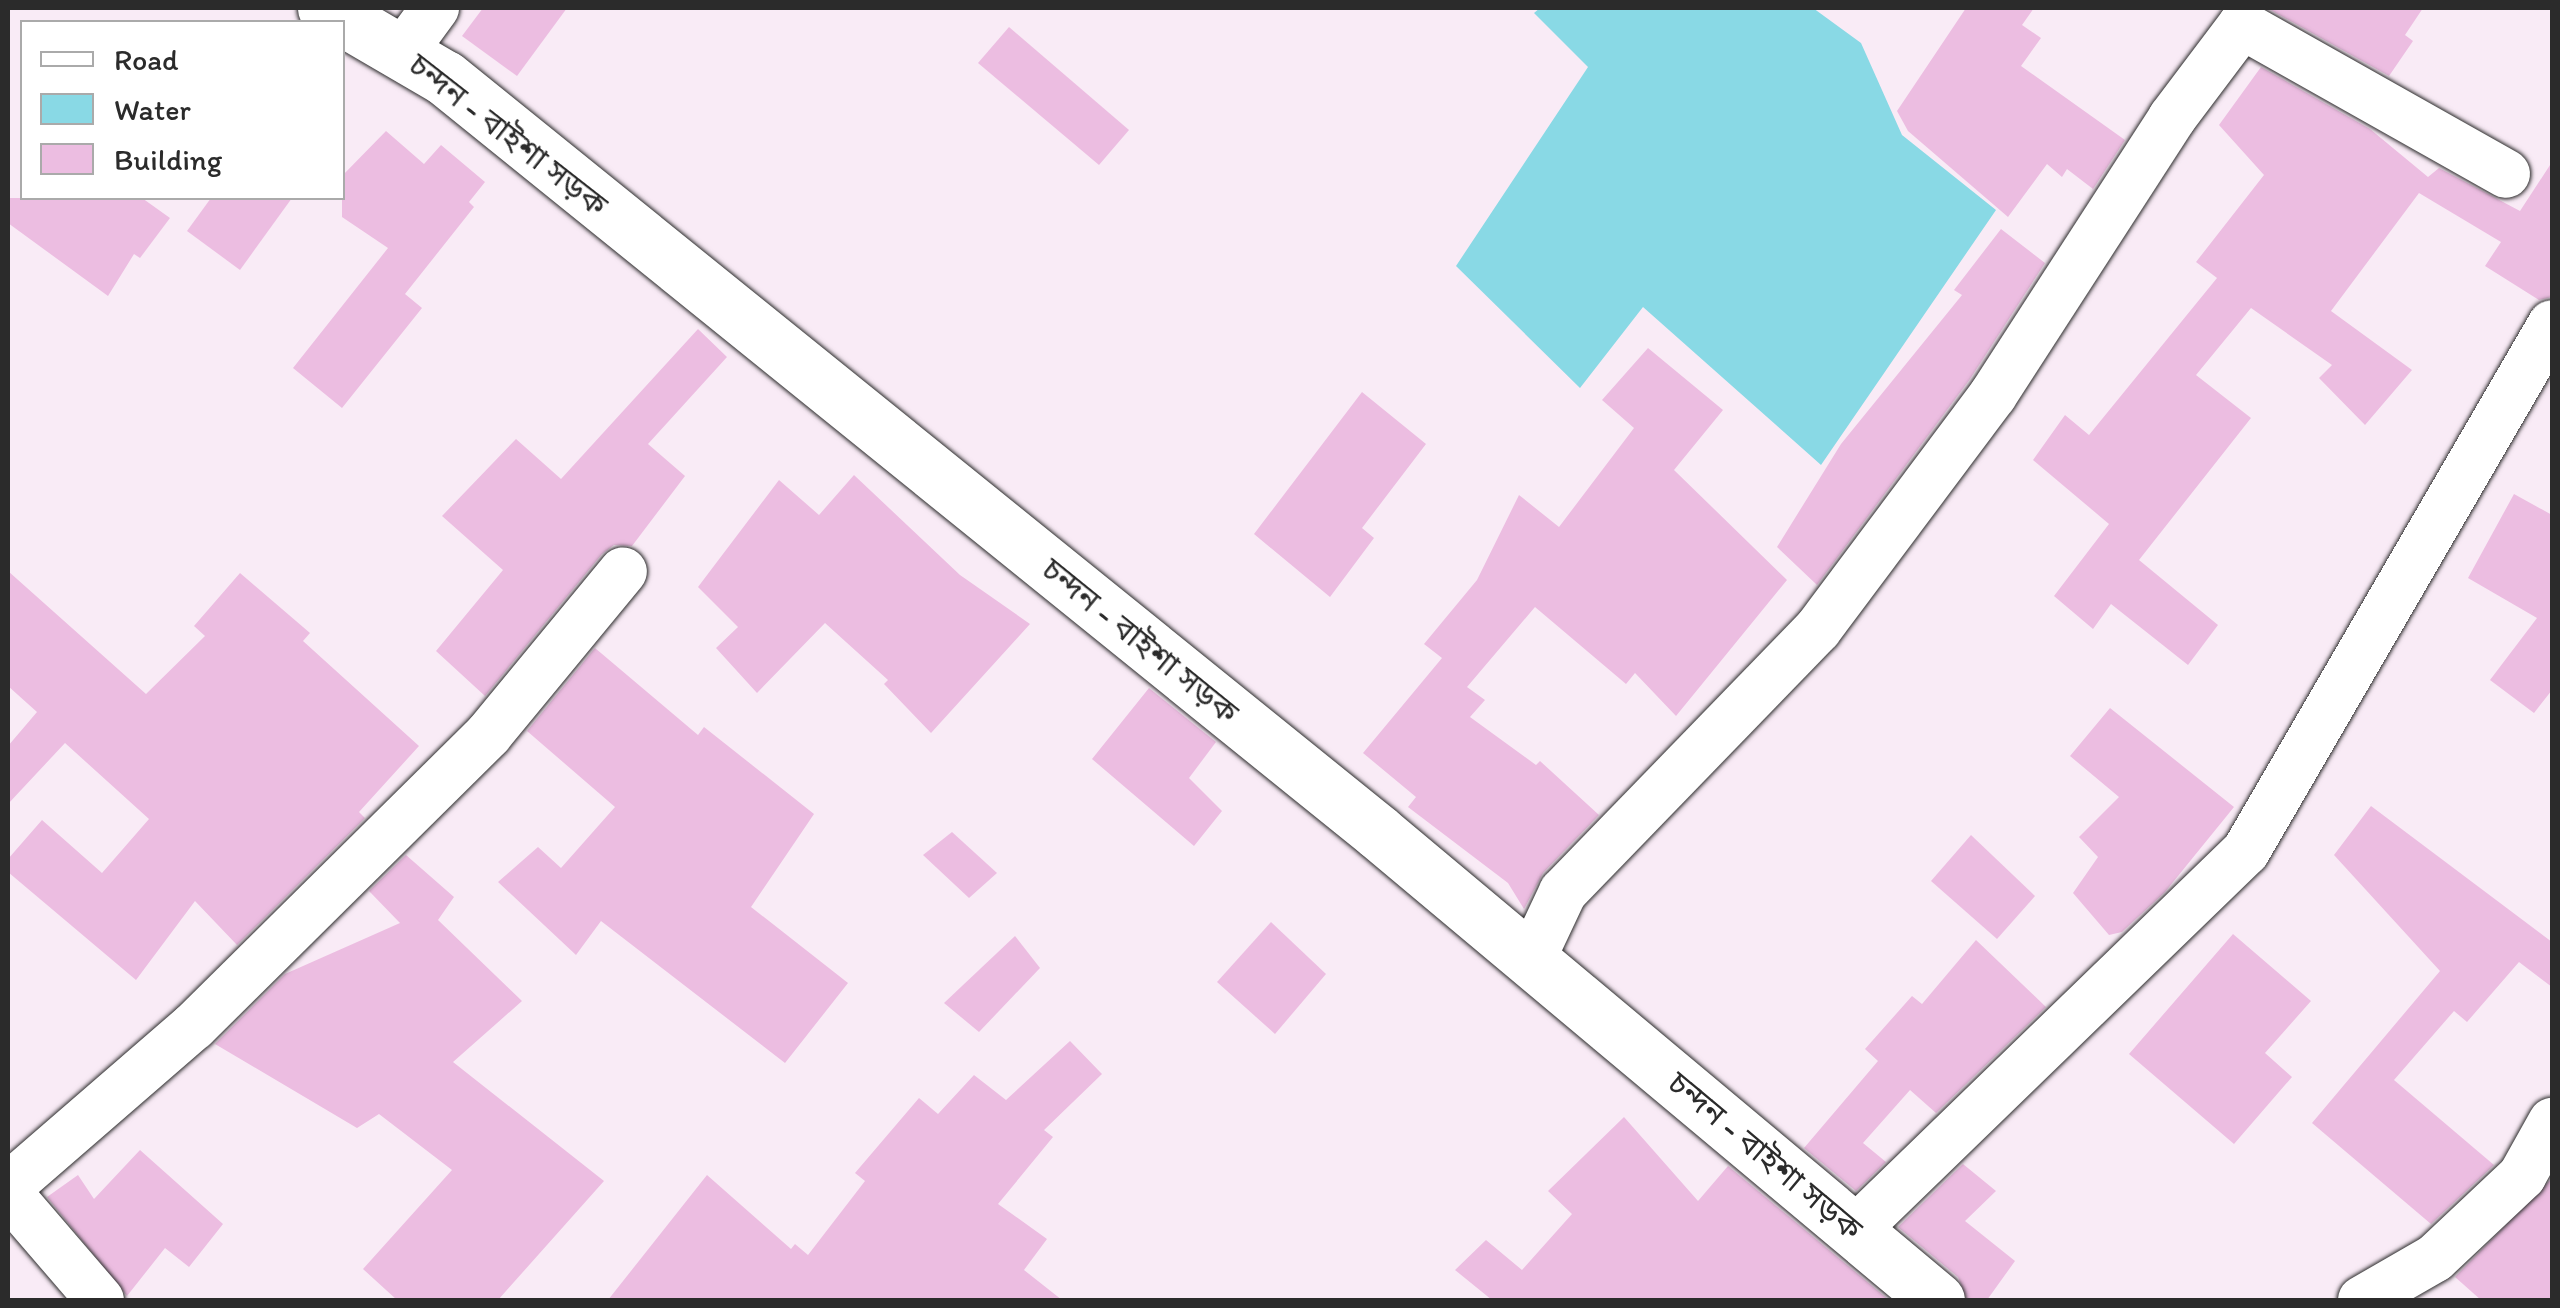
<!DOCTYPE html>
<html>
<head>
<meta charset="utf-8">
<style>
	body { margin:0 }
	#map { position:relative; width:2560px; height:1308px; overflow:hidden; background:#f9ebf6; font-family:Itim,"Noto Sans Bengali",sans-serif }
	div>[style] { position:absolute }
	.water>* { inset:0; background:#89d9e5 }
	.building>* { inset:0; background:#ecbde1 }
	.roads { filter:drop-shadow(0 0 2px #2b2b2b) drop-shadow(0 0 2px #2b2b2b) }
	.minor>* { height:48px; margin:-24px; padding:0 24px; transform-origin:24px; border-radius:24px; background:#fff }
	.secondary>* { height:55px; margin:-27.5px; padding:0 27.5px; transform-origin:27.5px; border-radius:27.5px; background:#fff }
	span { translate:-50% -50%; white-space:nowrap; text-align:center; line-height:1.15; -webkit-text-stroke:10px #fff; paint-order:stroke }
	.street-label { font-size:32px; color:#2b2b2b }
	.frame { position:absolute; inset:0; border:10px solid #2b2b2b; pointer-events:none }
	.legend { position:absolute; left:20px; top:20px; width:325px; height:180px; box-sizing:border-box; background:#fff; border:2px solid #aaa; margin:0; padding:12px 18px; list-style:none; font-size:30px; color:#2b2b2b }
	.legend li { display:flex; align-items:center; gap:20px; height:50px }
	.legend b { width:50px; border:2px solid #aaa }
</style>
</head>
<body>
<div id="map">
	<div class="water">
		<i style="clip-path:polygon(1540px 8px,1813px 8px,1861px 43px,1902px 135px,1996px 210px,1821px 465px,1643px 307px,1580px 388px,1456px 266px,1588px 67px,1534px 13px)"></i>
	</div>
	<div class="building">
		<i style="clip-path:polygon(483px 8px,567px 8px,517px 76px,462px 36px)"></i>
		<i style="clip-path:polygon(1966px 8px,2034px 8px,2022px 25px,2041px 38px,2021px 66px,2125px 140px,2093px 189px,2067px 169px,2062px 177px,2047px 164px,2008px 217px,1908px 131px,1897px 111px)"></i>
		<i style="clip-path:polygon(2267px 8px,2423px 8px,2405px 35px,2413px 41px,2389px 76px)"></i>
		<i style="clip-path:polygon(1009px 27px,1129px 130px,1099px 165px,978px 63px)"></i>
		<i style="clip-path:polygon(2261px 67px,2370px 129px,2428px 177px,2439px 168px,2520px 211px,2552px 162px,2552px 297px,2539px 300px,2485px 266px,2501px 242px,2419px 193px,2331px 311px,2412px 370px,2365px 425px,2319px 378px,2332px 365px,2251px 308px,2196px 375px,2251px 418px,2139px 560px,2218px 625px,2188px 665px,2111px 604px,2093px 629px,2054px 596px,2109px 524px,2033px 460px,2065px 415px,2089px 435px,2217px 278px,2196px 262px,2264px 175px,2219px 125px)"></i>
		<i style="clip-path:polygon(386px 131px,424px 164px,441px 145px,485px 182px,469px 202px,474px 207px,405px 294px,422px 308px,342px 408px,293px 368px,388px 248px,342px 217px,342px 176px)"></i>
		<i style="clip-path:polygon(8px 198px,142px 198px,170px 218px,140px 258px,134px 254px,108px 296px,8px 223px)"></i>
		<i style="clip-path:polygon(211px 198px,292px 198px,240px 270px,187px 231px)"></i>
		<i style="clip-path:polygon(2001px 229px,2045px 263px,1970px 379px,1817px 585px,1777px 547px,1841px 444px,1962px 295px,1954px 290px)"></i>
		<i style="clip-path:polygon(698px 329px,727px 357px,648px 444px,685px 476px,632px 546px,614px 545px,602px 554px,485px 696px,436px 651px,503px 570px,442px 516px,516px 439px,561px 479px)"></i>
		<i style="clip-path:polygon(1648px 348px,1723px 410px,1674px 470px,1787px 580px,1676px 716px,1635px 673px,1626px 684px,1535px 607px,1467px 687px,1485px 700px,1470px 717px,1536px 765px,1540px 761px,1599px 815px,1543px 873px,1524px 909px,1508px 883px,1408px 807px,1416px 797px,1363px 753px,1442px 658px,1424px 644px,1477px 580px,1519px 495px,1559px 527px,1634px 428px,1602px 400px)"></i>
		<i style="clip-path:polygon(1362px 392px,1426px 444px,1362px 528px,1374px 538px,1330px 597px,1254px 534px)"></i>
		<i style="clip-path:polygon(854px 475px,960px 575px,1030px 624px,931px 733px,884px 684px,888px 680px,825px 623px,757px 693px,716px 648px,738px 627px,698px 587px,779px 480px,819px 515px)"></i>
		<i style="clip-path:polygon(2514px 494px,2552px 515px,2552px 690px,2534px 713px,2490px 680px,2537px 618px,2468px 578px)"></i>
		<i style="clip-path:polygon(8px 571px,146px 694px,205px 636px,194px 626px,240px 573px,310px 633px,303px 641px,419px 746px,359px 812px,365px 818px,237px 945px,195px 901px,136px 980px,8px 872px,8px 859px,42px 820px,102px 873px,149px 819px,65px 743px,8px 804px,8px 746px,37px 712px,8px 686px)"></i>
		<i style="clip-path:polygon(595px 648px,698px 735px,704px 727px,814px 814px,751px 907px,848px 983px,785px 1063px,601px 921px,576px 955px,498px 882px,538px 847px,561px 868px,615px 807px,527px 731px)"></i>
		<i style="clip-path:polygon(1149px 688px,1216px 742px,1189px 778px,1222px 811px,1194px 846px,1092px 759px)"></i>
		<i style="clip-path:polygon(2110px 708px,2234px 807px,2165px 892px,2122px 932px,2109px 935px,2073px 893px,2098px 857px,2079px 837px,2119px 797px,2070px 756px)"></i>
		<i style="clip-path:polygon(2371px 806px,2552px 942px,2552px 987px,2519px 962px,2467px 1022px,2454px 1011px,2394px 1080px,2494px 1165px,2431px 1224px,2312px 1123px,2440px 971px,2334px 855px)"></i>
		<i style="clip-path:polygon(952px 832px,997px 873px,969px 898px,923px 855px)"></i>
		<i style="clip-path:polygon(1971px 835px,2035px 896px,1997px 939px,1931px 881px)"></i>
		<i style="clip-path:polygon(406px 855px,454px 897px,438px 920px,522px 1001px,453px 1062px,604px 1181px,498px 1300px,397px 1300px,363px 1269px,452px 1170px,379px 1114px,357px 1128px,215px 1044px,285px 974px,400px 923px,369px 891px)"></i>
		<i style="clip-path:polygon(1271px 922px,1326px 974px,1275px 1034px,1217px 982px)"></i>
		<i style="clip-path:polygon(2233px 934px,2311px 1001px,2265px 1053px,2292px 1077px,2234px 1144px,2129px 1054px)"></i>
		<i style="clip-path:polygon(1015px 936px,1040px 968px,979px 1032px,944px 1003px)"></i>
		<i style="clip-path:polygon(1976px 940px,2046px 1007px,1936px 1113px,1910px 1090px,1863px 1143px,1886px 1162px,1856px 1191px,1804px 1148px,1878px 1061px,1865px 1049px,1912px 996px,1922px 1004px)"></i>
		<i style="clip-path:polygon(1070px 1041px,1102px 1074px,1044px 1130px,1053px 1137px,998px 1204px,1047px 1239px,1024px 1270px,1062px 1300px,608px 1300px,707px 1175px,791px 1249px,795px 1244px,808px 1255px,865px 1181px,855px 1173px,919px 1098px,938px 1114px,974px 1075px,1006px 1100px)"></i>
		<i style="clip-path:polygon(1624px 1117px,1698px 1201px,1728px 1166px,1889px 1300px,1492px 1300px,1455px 1270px,1486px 1240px,1522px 1270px,1572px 1214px,1548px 1191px)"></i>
		<i style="clip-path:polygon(140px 1150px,223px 1224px,189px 1267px,165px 1248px,127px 1296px,47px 1197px,78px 1175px,94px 1199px)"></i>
		<i style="clip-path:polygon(1963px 1164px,1996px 1191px,1965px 1221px,2015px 1261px,1987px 1300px,1967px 1300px,1958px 1277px,1898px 1227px)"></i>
		<i style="clip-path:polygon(2552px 1178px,2552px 1300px,2481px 1300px,2455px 1277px)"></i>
	</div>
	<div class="roads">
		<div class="minor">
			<i style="left:402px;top:53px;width:56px;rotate:-53.7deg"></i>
			<i style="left:1531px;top:960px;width:75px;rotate:-64.8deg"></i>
			<i style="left:1563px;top:892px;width:366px;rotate:-45.9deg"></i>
			<i style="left:1818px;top:629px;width:292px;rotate:-53.2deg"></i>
			<i style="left:1993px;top:395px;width:330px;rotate:-57.1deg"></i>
			<i style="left:2172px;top:118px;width:116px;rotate:-53deg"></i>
			<i style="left:2242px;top:25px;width:303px;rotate:29.4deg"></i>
			<i style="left:8px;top:1187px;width:246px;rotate:-40.9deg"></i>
			<i style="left:194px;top:1026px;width:414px;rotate:-44.7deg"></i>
			<i style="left:488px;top:735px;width:212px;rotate:-50.5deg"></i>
			<i style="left:8px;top:1193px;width:141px;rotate:49.3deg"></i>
			<i style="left:1854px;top:1231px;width:546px;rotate:-44.11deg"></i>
			<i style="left:2246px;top:851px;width:609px;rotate:-59.86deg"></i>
			<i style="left:2362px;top:1300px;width:84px;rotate:-29.9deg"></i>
			<i style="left:2435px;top:1258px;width:120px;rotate:-43.3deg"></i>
			<i style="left:2522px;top:1176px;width:62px;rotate:-60.9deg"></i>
		</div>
		<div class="secondary">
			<i style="left:325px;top:8px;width:139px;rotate:30.3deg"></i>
			<i style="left:445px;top:78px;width:1200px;rotate:38.94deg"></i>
			<i style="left:1378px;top:832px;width:729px;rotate:39.94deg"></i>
		</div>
	</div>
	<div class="street-label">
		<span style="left:508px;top:135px;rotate:38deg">চন্দন - বাইশা সড়ক</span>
		<span style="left:1140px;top:641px;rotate:39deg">চন্দন - বাইশা সড়ক</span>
		<span style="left:1765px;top:1156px;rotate:40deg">চন্দন - বাইশা সড়ক</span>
	</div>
	<div class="frame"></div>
	<ul class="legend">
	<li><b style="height:12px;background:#fff"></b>Road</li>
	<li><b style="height:28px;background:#89d9e5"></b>Water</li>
	<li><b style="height:28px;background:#ecbde1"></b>Building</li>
	</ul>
</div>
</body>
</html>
